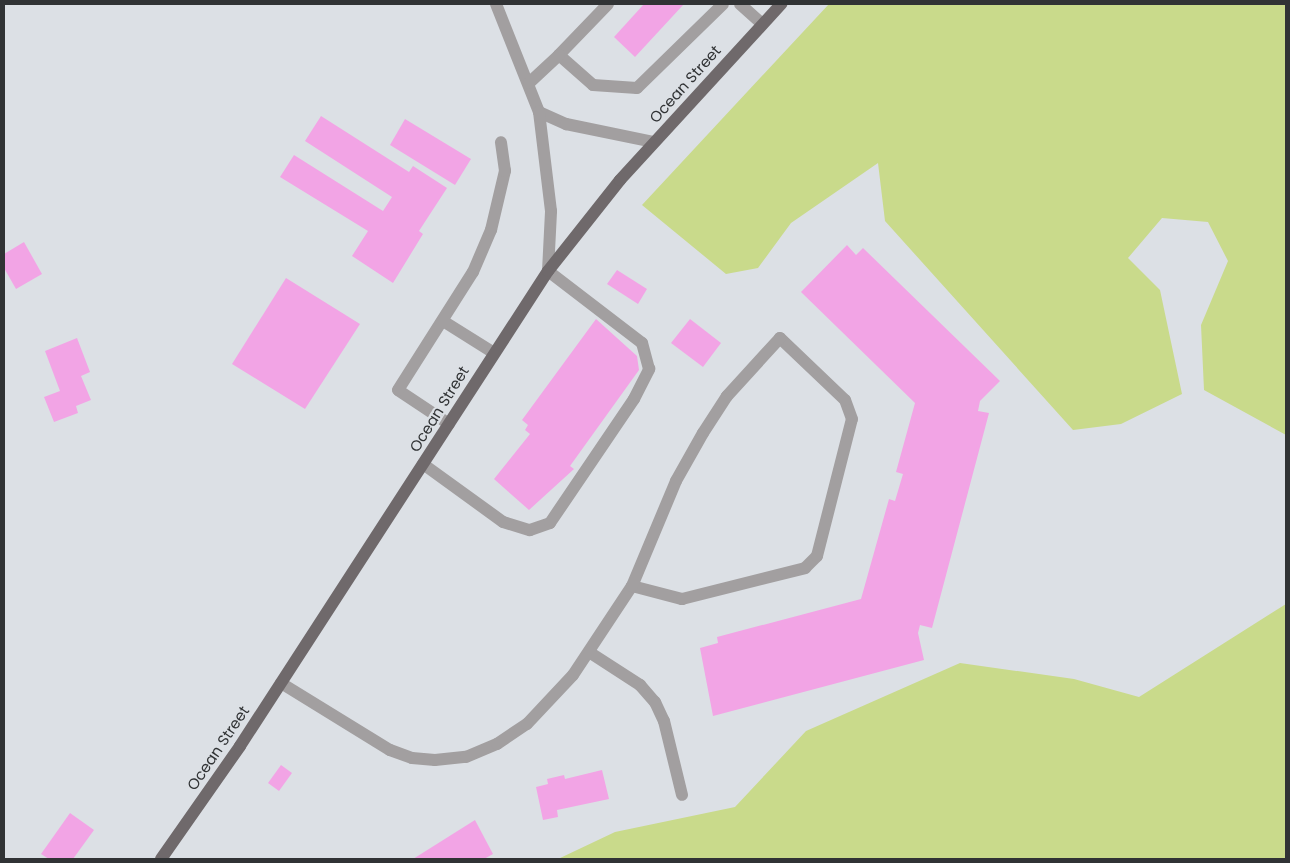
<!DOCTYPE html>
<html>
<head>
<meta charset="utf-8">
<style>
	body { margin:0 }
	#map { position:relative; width:1290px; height:863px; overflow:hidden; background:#dce0e5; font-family:Poppins,sans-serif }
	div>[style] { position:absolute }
	.green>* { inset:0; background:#c9da8b }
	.building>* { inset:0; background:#f2a4e5 }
	.minor>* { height:12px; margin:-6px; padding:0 6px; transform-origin:6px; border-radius:6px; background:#a29fa0 }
	.major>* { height:12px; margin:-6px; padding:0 6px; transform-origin:6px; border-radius:6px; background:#6f696b }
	span { translate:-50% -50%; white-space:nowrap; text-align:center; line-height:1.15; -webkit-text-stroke:4.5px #dce0e5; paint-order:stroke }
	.street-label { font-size:15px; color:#313335 }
	.frame { position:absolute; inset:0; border:5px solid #313335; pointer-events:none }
</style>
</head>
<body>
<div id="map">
	<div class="green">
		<i style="clip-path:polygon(829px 4px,1286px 4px,1286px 435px,1204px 390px,1201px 325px,1228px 261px,1208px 222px,1162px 218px,1128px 258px,1160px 290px,1182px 394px,1121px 424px,1073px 430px,885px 221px,878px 163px,791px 223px,758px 268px,726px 274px,642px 205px)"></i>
		<i style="clip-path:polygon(1286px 604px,1286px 859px,558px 859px,615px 832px,735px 807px,806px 731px,960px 663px,1074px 679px,1139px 697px)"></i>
	</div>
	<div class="building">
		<i style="clip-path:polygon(644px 4px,684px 4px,635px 57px,614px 37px)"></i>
		<i style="clip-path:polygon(321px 116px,409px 172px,413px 166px,447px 188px,419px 231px,423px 234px,393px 283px,352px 256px,368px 231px,280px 177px,294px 155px,383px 211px,392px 197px,305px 141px)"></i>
		<i style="clip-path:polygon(405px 119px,471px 159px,455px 185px,390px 145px)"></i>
		<i style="clip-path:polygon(24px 242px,42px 274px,16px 289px,4px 268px,4px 254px)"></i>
		<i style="clip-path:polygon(847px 245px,856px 255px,863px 248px,1000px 381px,980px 401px,978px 411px,989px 413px,932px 628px,920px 625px,918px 633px,924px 660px,713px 716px,700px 648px,718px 643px,717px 637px,861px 599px,889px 499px,895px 501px,903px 474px,896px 472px,915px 403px,801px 292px)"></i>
		<i style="clip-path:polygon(617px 270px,647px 289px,638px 304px,607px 284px)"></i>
		<i style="clip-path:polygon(286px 278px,360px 324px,305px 409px,232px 364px)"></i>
		<i style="clip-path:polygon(596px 319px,637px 356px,639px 370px,570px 466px,574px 469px,529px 510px,494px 479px,530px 434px,525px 430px,528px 425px,522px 420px)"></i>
		<i style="clip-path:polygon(690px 319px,721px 343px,703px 367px,671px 343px)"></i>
		<i style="clip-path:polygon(77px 338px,90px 372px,81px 376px,91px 400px,76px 406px,78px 413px,54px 422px,44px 397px,60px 391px,45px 351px)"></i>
		<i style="clip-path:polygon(281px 765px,292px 773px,279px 791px,268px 783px)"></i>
		<i style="clip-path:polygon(602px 770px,609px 799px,557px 810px,558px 817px,543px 820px,536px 787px,548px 784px,547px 779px,564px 775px,565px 779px)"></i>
		<i style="clip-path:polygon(70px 813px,94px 830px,73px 859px,49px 859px,41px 854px)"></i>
		<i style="clip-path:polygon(475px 820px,493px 854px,484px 859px,413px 859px)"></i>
	</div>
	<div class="minor">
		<i style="left:496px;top:4px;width:116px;rotate:68.3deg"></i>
		<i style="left:539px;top:112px;width:30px;rotate:24deg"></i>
		<i style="left:566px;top:124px;width:90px;rotate:11.6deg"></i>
		<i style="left:608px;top:4px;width:71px;rotate:133.9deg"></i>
		<i style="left:559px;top:55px;width:45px;rotate:41.4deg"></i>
		<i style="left:593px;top:85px;width:44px;rotate:3.9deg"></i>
		<i style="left:637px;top:88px;width:120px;rotate:-44.3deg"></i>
		<i style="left:740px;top:4px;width:30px;rotate:42deg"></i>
		<i style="left:529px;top:83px;width:41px;rotate:-43deg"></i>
		<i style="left:443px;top:321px;width:60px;rotate:32.1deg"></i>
		<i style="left:449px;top:424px;width:61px;rotate:-146.3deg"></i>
		<i style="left:398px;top:390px;width:140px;rotate:-57.6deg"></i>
		<i style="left:473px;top:272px;width:46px;rotate:-66.8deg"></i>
		<i style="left:491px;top:230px;width:61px;rotate:-76.7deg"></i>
		<i style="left:505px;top:171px;width:29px;rotate:-98deg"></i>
		<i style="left:423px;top:464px;width:99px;rotate:35.9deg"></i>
		<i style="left:503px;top:522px;width:28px;rotate:17deg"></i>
		<i style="left:530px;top:530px;width:21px;rotate:-19deg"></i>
		<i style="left:550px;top:523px;width:150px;rotate:-55.9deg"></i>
		<i style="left:634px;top:399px;width:34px;rotate:-63deg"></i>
		<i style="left:649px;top:369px;width:27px;rotate:-105deg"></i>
		<i style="left:642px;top:343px;width:118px;rotate:-142.5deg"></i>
		<i style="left:548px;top:271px;width:60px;rotate:-87.1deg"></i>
		<i style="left:551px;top:211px;width:100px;rotate:-96.9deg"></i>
		<i style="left:589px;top:652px;width:61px;rotate:32.9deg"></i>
		<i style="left:640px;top:685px;width:23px;rotate:49deg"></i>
		<i style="left:655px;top:702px;width:21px;rotate:65deg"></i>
		<i style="left:664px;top:721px;width:76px;rotate:76.3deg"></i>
		<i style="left:281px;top:683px;width:128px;rotate:31.6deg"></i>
		<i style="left:390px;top:750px;width:23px;rotate:20deg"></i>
		<i style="left:412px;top:758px;width:23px;rotate:5deg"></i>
		<i style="left:435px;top:760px;width:31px;rotate:-6deg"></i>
		<i style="left:466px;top:757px;width:34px;rotate:-23deg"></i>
		<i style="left:497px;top:744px;width:36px;rotate:-34deg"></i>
		<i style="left:527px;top:724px;width:67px;rotate:-46.8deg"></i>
		<i style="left:573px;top:675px;width:107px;rotate:-56.5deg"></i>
		<i style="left:632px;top:586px;width:52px;rotate:14.6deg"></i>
		<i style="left:682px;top:599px;width:127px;rotate:-14.1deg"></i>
		<i style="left:805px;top:568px;width:17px;rotate:-45deg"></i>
		<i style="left:817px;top:556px;width:141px;rotate:-75.7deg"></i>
		<i style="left:852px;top:419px;width:20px;rotate:-110deg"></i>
		<i style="left:845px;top:400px;width:90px;rotate:-136.4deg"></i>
		<i style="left:780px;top:338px;width:79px;rotate:132.4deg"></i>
		<i style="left:727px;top:396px;width:44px;rotate:123deg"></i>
		<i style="left:703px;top:433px;width:55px;rotate:119.4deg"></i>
		<i style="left:676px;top:481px;width:114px;rotate:112.7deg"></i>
	</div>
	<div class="major">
		<i style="left:161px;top:859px;width:138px;rotate:-55deg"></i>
		<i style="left:240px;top:746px;width:566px;rotate:-57.04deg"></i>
		<i style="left:548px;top:271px;width:116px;rotate:-51.6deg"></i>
		<i style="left:620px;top:180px;width:239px;rotate:-47.5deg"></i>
	</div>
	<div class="street-label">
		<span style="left:685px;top:84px;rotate:-48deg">Ocean Street</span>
		<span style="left:439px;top:409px;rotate:-58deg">Ocean Street</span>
		<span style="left:218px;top:748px;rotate:-56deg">Ocean Street</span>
	</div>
	<div class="frame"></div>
</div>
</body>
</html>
